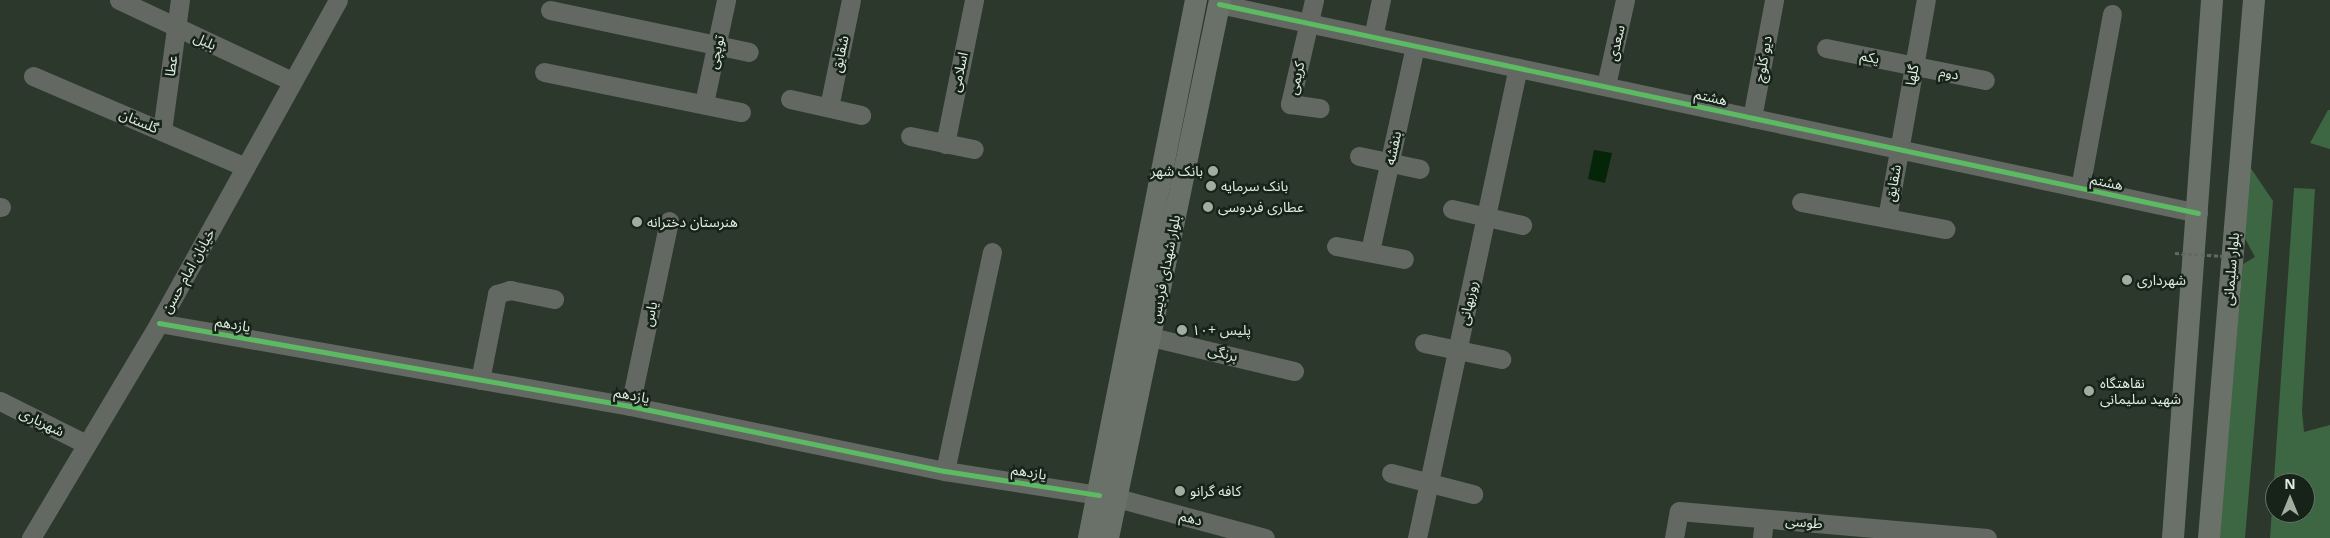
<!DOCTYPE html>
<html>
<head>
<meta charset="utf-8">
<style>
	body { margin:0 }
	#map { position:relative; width:2330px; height:538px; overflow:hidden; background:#2c382c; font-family:"Open Sans","Noto Sans Arabic",sans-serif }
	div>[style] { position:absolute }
	.green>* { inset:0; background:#3d6642 }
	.water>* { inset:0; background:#042508 }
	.minor>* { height:19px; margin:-9.5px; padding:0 9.5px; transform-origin:9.5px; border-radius:9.5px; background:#636863 }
	.major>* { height:22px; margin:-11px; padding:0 11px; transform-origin:11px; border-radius:11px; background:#697169 }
	.path-bridge>* { height:3px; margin-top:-1.5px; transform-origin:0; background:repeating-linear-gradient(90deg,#636963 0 4px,transparent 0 6.5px) }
	.cycleway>* { height:5px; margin:-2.5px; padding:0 2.5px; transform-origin:2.5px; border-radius:2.5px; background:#5cba63 }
	.dots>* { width:14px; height:14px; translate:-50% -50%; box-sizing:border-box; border:2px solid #172218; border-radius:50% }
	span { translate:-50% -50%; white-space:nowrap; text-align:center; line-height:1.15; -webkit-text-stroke:5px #172218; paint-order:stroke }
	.street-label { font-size:14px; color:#deeddf }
	.poi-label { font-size:14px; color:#deeddf }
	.right { translate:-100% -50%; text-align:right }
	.left { translate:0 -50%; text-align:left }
	.north { position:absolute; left:2265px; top:473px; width:50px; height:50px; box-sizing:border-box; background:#172218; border:1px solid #677368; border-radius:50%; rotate:0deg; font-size:14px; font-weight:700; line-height:20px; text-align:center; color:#deeddf }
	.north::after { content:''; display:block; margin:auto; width:18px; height:22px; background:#a0aea0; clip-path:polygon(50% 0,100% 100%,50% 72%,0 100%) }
</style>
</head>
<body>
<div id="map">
	<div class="green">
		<i style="clip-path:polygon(2328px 110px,2330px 110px,2330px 149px,2310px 143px)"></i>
		<i style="clip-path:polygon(2250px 167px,2273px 201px,2264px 313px,2245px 538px,2219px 538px,2243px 264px,2255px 257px,2242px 233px)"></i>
		<i style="clip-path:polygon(evenodd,2294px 188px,2315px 189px,2302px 411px,2304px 432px,2330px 425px,2330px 538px,2270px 538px,2294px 188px,2275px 483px,2305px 483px,2305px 513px,2275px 513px,2275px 483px)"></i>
	</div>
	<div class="water">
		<i style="clip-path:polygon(1594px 150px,1612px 153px,1605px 183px,1588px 179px)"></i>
	</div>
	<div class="minor">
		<i style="left:119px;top:0;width:191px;rotate:25.1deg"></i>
		<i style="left:1314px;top:0;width:107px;rotate:103deg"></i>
		<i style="left:1290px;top:104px;width:30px;rotate:8deg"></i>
		<i style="left:1219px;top:4px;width:1001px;rotate:12.05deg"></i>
		<i style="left:550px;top:10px;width:203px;rotate:11.9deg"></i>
		<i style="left:1373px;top:37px;width:38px;rotate:-78deg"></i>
		<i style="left:1826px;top:48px;width:162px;rotate:11.4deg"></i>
		<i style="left:544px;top:72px;width:201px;rotate:11.5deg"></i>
		<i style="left:33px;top:76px;width:231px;rotate:23.2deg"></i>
		<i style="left:1606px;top:85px;width:87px;rotate:-77.4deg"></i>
		<i style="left:790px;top:99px;width:73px;rotate:12.7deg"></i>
		<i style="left:704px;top:103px;width:105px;rotate:-77.9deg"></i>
		<i style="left:829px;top:107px;width:109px;rotate:-78.4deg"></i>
		<i style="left:1752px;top:118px;width:120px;rotate:-79.4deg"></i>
		<i style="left:162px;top:131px;width:132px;rotate:-82.2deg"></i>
		<i style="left:910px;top:136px;width:65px;rotate:11.5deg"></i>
		<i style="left:945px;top:144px;width:147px;rotate:-78.6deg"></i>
		<i style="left:1359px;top:156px;width:62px;rotate:12deg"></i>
		<i style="left:2080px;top:188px;width:177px;rotate:-79.6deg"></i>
		<i style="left:1801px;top:202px;width:147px;rotate:10.6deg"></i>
		<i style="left:0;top:207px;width:1px"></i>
		<i style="left:1452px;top:209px;width:72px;rotate:12.9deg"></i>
		<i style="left:1887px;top:218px;width:221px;rotate:-79.9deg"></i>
		<i style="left:1336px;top:246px;width:69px;rotate:10.8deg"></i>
		<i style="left:1370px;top:251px;width:210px;rotate:-77.6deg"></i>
		<i style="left:159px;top:323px;width:478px;rotate:10deg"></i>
		<i style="left:630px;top:406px;width:322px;rotate:11.7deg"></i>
		<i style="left:945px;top:471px;width:156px;rotate:8.9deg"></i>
		<i style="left:1151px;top:337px;width:147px;rotate:13.4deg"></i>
		<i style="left:1424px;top:343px;width:79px;rotate:11.7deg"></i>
		<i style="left:480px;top:380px;width:88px;rotate:-78.8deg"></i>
		<i style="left:497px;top:294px;width:14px;rotate:-17deg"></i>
		<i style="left:510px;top:290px;width:45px;rotate:11.6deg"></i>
		<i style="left:0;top:401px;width:94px;rotate:26.6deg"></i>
		<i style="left:630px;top:406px;width:189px;rotate:-78.1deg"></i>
		<i style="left:945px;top:471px;width:224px;rotate:-77.9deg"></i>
		<i style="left:1391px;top:473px;width:85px;rotate:14.4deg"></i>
		<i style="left:1117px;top:498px;width:153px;rotate:15.1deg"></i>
		<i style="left:31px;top:538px;width:250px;rotate:-59.2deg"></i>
		<i style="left:159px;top:323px;width:369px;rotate:-61deg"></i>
		<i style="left:1417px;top:538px;width:481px;rotate:-77.9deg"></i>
		<i style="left:1674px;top:538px;width:27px;rotate:-80deg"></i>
		<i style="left:1679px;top:511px;width:309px;rotate:5deg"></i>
		<i style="left:1762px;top:538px;width:19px;rotate:-84deg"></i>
	</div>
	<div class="major">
		<i style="left:1089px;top:538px;width:549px;rotate:-78.75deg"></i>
		<i style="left:1108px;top:538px;width:550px;rotate:-78.24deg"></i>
		<i style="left:2173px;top:538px;width:539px;rotate:-85.85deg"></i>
		<i style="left:2209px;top:538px;width:540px;rotate:-85.22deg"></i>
	</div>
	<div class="path-bridge">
		<i style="left:2175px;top:253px;width:66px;rotate:3.5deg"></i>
	</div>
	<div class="cycleway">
		<i style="left:1219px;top:4px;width:1001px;rotate:12.05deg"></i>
		<i style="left:159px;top:323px;width:478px;rotate:10deg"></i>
		<i style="left:630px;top:406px;width:322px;rotate:11.7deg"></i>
		<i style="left:945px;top:471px;width:156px;rotate:8.9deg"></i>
	</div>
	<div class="dots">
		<i style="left:1213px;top:171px;background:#a0aea0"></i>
		<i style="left:1211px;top:186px;background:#a0aea0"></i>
		<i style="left:1208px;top:207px;background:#a0aea0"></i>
		<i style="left:637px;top:222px;background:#a0aea0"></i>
		<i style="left:2127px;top:280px;background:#a0aea0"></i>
		<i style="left:1182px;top:330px;background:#a0aea0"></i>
		<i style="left:2089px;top:391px;background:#a0aea0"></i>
		<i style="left:1180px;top:491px;background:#a0aea0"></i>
	</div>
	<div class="street-label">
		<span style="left:205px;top:41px;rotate:25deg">بلبل</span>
		<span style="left:1616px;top:43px;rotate:-77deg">سعدی</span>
		<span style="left:716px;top:52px;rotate:-78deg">توپچی</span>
		<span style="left:840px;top:54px;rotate:-78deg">شقایق</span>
		<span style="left:1870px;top:57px;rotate:12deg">یکم</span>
		<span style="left:1763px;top:59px;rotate:-80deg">دیو کلوچ</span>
		<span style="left:171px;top:66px;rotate:-82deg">عطا</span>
		<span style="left:959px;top:72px;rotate:-78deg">اسلامی</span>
		<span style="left:1949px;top:73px;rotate:10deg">دوم</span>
		<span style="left:1912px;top:75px;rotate:-80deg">گلها</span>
		<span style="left:1296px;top:78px;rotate:-77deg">کریمی</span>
		<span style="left:1711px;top:97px;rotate:13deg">هشتم</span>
		<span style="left:139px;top:121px;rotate:23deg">گلستان</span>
		<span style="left:1393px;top:148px;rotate:-78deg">بنفشه</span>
		<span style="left:2107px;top:182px;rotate:12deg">هشتم</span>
		<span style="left:1893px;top:183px;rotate:-80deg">شقایق</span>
		<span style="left:1165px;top:269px;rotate:-79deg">بلوار شهدای فردیس</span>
		<span style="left:2231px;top:269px;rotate:-85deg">بلوار سلیمانی</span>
		<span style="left:188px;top:271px;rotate:-61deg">خیابان امام حسن</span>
		<span style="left:1468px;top:303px;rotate:-78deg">روزبهانی</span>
		<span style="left:650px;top:314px;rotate:-78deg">یاس</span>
		<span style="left:233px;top:324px;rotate:10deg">یازدهم</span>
		<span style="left:1223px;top:353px;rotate:14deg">برنگی</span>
		<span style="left:632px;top:395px;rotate:11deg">یازدهم</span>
		<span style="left:42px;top:422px;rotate:26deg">شهریاری</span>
		<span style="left:1029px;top:472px;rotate:9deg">یازدهم</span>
		<span style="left:1191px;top:518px;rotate:15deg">دهم</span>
		<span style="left:1804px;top:522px;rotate:5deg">طوسی</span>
	</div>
	<div class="poi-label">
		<span class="right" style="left:1203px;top:171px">بانک شهر</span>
		<span class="left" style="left:1221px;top:186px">بانک سرمایه</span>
		<span class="left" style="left:1218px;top:207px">عطاری فردوسی</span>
		<span class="left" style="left:647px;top:222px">هنرستان دخترانه</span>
		<span class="left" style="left:2137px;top:280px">شهرداری</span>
		<span class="left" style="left:1192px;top:330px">پلیس +۱۰</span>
		<span class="left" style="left:2100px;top:391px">نقاهتگاه<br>شهید سلیمانی</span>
		<span class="left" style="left:1190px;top:491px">کافه گرانو</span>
	</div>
	<div class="north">N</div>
</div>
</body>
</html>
